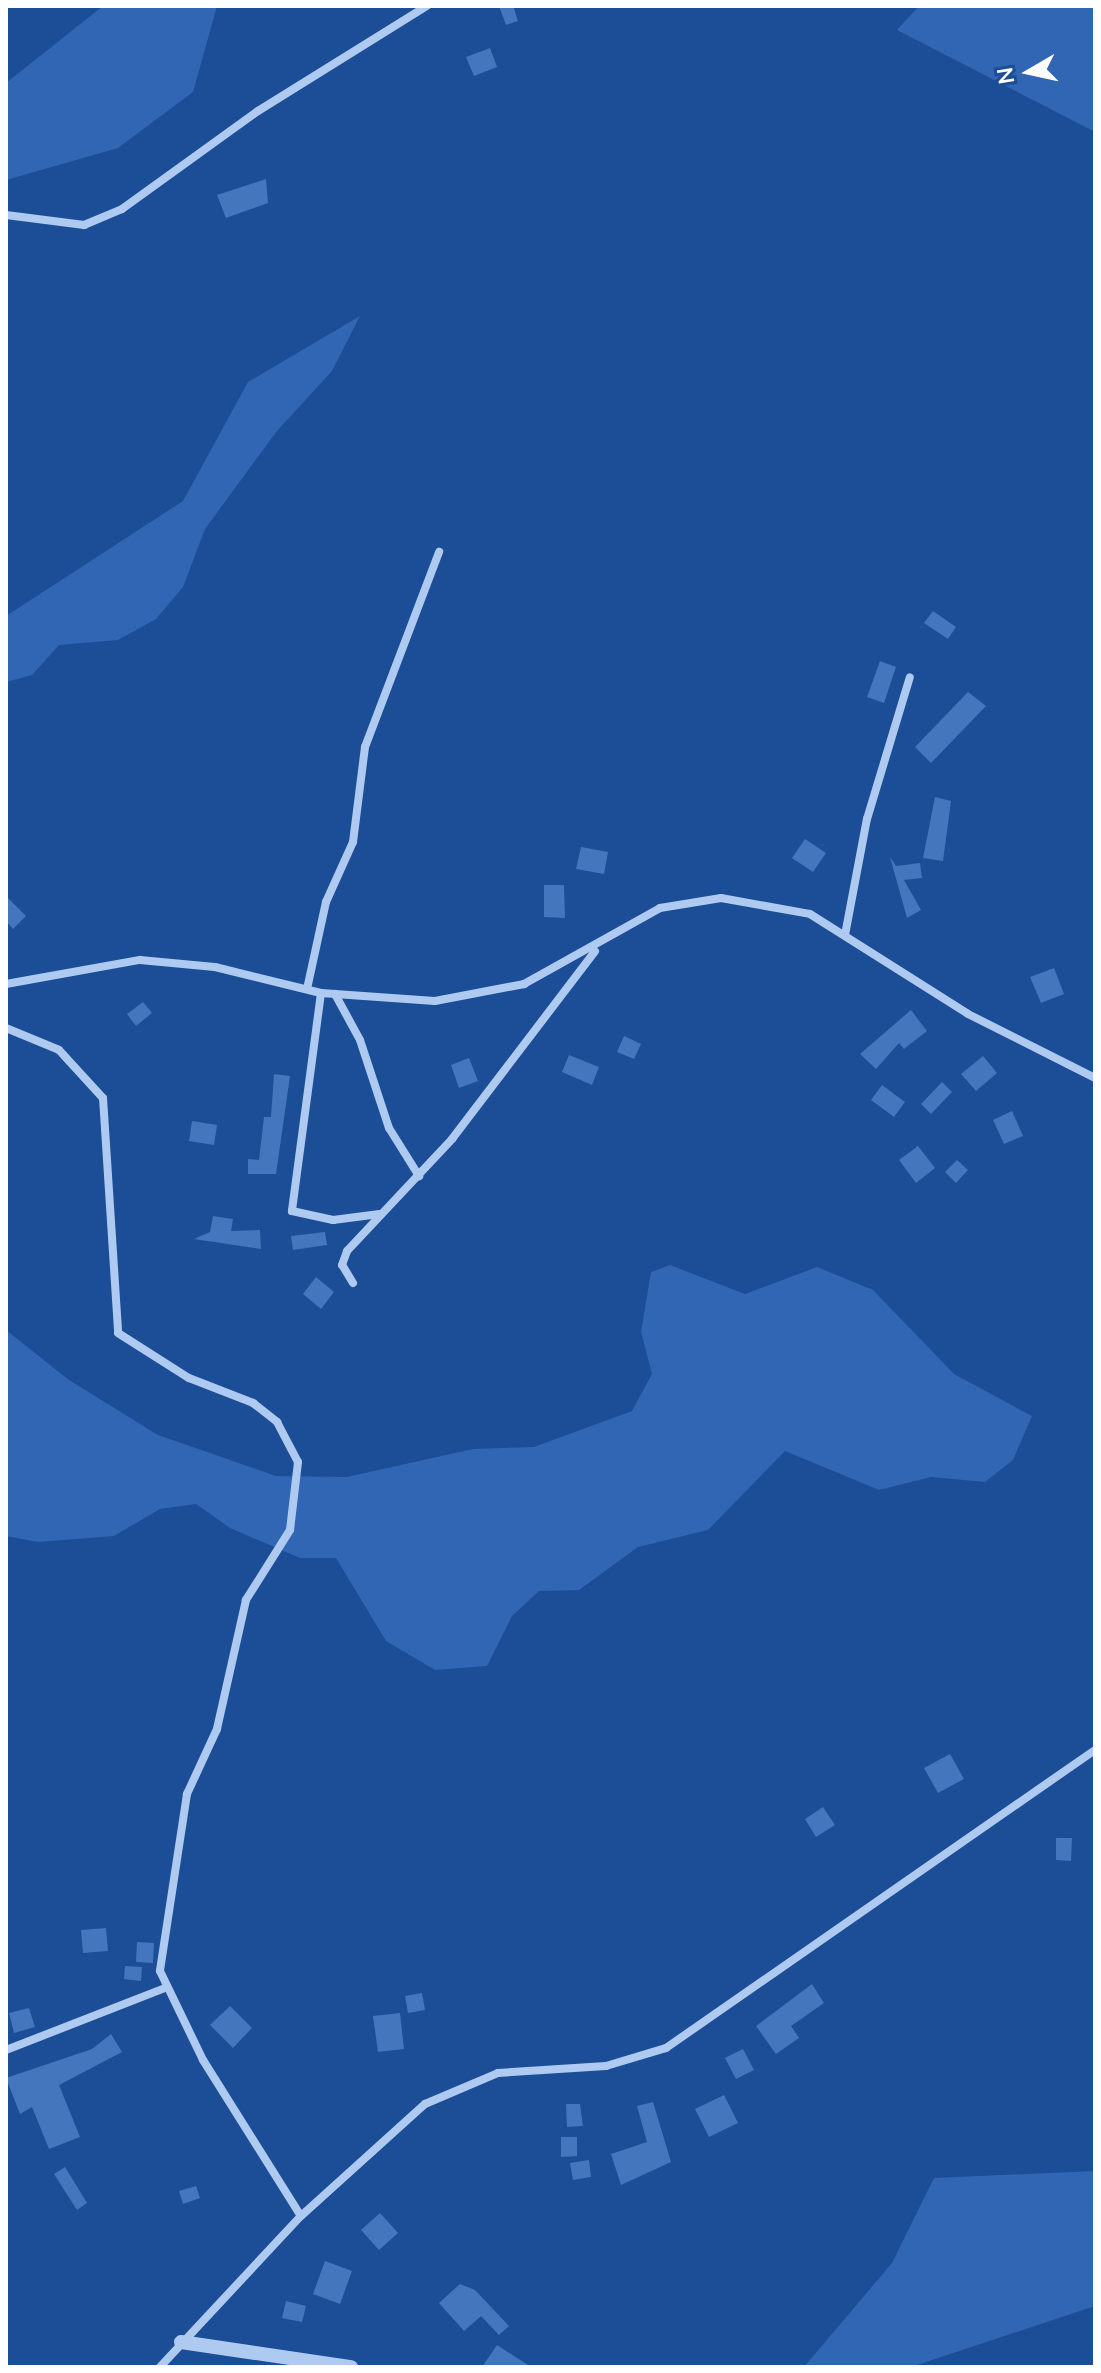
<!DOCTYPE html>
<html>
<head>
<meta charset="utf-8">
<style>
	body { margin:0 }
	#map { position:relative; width:1101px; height:2373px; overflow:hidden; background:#1c4d97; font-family:Mulish,sans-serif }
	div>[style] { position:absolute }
	.green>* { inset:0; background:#3066b4 }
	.building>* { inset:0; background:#4476be }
	.minor>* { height:8px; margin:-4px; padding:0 4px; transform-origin:4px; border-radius:4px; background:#afcaf0 }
	.tertiary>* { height:14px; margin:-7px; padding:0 7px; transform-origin:7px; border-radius:7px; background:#afcaf0 }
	span { translate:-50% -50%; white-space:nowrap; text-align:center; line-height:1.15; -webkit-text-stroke:7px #1c4d97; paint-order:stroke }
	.frame { position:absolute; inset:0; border:8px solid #fff; pointer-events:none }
	.north { position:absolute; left:989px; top:32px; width:80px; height:80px; -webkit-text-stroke:6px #1c4d97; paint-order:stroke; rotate:261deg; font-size:22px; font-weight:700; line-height:32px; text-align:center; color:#fff }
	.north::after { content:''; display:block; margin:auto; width:28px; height:36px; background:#fff; clip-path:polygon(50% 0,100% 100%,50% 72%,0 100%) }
</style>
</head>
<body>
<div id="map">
	<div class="green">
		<i style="clip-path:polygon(103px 6px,217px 6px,193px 92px,118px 148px,6px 180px,6px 83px)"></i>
		<i style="clip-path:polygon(919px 6px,1095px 6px,1095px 132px,897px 30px)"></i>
		<i style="clip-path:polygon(360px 316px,332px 371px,277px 431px,205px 529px,183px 587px,156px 619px,118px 640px,59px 645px,32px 675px,6px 682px,6px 616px,183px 501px,248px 382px)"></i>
		<i style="clip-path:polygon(670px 1265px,745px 1294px,817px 1267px,873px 1290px,954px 1374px,1032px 1416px,1013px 1460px,985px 1482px,931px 1477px,879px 1490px,785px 1451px,708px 1530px,638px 1547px,579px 1590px,539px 1591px,512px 1616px,487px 1666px,435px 1670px,386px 1641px,336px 1558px,300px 1558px,230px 1528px,196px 1504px,160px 1509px,114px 1536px,38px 1542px,6px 1536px,6px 1330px,69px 1380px,158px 1435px,276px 1476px,347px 1477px,473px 1449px,534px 1447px,632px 1411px,652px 1374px,641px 1332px,651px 1272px)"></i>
		<i style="clip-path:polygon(1095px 2171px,1095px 2306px,911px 2367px,804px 2367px,892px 2263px,934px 2178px)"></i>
	</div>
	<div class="building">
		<i style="clip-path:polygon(499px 6px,513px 6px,518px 21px,506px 25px)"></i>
		<i style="clip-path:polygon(490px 48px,497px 67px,474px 76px,466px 57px)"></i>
		<i style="clip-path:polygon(266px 179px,268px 203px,226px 218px,217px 195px)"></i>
		<i style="clip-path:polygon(933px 611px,956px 627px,948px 639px,924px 623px)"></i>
		<i style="clip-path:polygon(880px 661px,896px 667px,884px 703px,867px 697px)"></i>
		<i style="clip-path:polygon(968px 692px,986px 706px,931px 763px,915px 747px)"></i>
		<i style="clip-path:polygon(935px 797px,951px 801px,943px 861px,923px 858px)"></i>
		<i style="clip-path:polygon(805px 839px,826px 853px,813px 872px,792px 858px)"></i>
		<i style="clip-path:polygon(581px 847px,608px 852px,604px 874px,576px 869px)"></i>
		<i style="clip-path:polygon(890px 857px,896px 866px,920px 863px,922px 878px,904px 880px,921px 910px,907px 918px)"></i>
		<i style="clip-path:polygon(544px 885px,564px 885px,565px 918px,544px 917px)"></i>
		<i style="clip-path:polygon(6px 896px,26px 916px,13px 929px,6px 921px)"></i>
		<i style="clip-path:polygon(1054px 968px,1064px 994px,1041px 1003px,1030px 977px)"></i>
		<i style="clip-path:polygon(143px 1002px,152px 1013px,136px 1026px,127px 1014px)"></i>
		<i style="clip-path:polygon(911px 1010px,927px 1031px,904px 1049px,899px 1043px,876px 1069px,860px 1054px)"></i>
		<i style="clip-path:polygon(624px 1036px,641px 1044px,634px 1059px,617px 1052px)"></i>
		<i style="clip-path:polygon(569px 1055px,599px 1067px,592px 1085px,562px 1072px)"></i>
		<i style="clip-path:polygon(983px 1056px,997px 1073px,976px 1091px,961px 1074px)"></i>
		<i style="clip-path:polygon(469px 1058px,478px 1081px,459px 1088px,451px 1065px)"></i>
		<i style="clip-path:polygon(274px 1074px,290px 1076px,276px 1174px,248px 1174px,248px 1159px,259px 1160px,264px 1117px,271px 1117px)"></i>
		<i style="clip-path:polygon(942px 1082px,952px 1092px,931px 1114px,921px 1104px)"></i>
		<i style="clip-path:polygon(882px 1085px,905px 1102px,894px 1117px,871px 1100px)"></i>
		<i style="clip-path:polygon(1012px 1111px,1023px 1136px,1004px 1144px,993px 1120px)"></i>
		<i style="clip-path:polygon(192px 1121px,217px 1125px,214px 1145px,189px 1141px)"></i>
		<i style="clip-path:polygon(918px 1146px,935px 1168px,916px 1183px,899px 1160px)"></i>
		<i style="clip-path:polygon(957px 1160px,968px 1170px,956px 1183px,945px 1172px)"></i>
		<i style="clip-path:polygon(213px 1216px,233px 1219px,231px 1231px,260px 1230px,261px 1249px,194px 1239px,210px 1232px)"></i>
		<i style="clip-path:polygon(325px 1232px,327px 1245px,293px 1250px,291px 1236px)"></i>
		<i style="clip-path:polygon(316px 1277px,334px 1292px,321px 1309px,303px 1294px)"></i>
		<i style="clip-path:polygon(950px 1754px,964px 1779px,938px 1793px,924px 1768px)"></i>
		<i style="clip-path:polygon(823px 1807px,835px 1825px,816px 1837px,805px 1819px)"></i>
		<i style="clip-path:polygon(1056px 1838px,1072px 1838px,1071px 1861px,1056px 1860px)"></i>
		<i style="clip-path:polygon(106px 1928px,108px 1951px,83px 1953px,81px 1930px)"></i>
		<i style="clip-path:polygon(137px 1942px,154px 1943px,153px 1963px,136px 1962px)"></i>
		<i style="clip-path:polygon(125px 1966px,142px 1967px,141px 1981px,124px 1979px)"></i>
		<i style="clip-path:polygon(812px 1984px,824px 2003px,791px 2026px,799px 2038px,776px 2054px,756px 2026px)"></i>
		<i style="clip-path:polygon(422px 1993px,425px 2010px,408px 2013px,405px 1996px)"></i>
		<i style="clip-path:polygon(230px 2006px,252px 2028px,233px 2048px,210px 2025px)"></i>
		<i style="clip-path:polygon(29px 2008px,35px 2027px,14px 2033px,9px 2013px)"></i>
		<i style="clip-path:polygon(400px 2013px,404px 2049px,378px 2052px,373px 2016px)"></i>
		<i style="clip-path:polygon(111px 2034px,122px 2052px,59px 2085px,80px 2137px,49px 2149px,32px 2107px,20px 2114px,6px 2078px,92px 2049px)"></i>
		<i style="clip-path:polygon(743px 2049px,754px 2070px,736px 2079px,725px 2058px)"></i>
		<i style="clip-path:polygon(724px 2095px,738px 2123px,709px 2137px,695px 2109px)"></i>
		<i style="clip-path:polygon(653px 2102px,671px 2162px,621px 2185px,611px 2154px,647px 2142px,637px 2106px)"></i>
		<i style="clip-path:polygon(566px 2104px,580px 2104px,583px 2126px,567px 2127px)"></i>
		<i style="clip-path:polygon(561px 2137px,577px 2137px,577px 2156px,561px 2157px)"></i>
		<i style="clip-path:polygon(589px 2160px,591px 2177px,573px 2180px,570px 2163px)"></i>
		<i style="clip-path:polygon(65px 2167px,87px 2203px,77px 2210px,54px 2174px)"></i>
		<i style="clip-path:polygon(196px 2186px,200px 2198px,183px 2204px,179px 2191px)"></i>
		<i style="clip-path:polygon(380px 2213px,398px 2233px,379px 2250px,361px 2230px)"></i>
		<i style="clip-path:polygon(325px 2261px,352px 2271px,340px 2304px,313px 2294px)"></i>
		<i style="clip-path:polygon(460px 2284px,475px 2290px,509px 2326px,499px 2335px,481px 2316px,464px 2331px,439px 2303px)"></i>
		<i style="clip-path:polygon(286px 2301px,306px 2306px,302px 2322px,282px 2318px)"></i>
		<i style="clip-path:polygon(497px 2345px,531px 2367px,482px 2367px)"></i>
	</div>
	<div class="minor">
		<i style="left:6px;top:215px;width:79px;rotate:7.3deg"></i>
		<i style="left:84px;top:225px;width:41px;rotate:-22.8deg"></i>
		<i style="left:122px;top:209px;width:168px;rotate:-35.8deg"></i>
		<i style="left:258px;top:111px;width:199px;rotate:-31.9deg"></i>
		<i style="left:845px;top:935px;width:118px;rotate:-79.3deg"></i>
		<i style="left:867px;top:819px;width:148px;rotate:-73.2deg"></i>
		<i style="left:6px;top:984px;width:136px;rotate:-10.2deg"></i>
		<i style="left:140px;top:960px;width:75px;rotate:5.3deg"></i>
		<i style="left:215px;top:967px;width:109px;rotate:13.8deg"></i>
		<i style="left:321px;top:993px;width:114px;rotate:4deg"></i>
		<i style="left:435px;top:1001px;width:91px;rotate:-10.8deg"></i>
		<i style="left:524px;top:984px;width:156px;rotate:-29.2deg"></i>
		<i style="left:660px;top:908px;width:62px;rotate:-9.3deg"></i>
		<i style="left:721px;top:898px;width:90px;rotate:10.2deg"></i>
		<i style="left:810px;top:914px;width:187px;rotate:32.3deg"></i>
		<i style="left:968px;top:1014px;width:142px;rotate:26.7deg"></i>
		<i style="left:307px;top:989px;width:89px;rotate:-77.7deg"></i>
		<i style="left:326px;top:902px;width:66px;rotate:-65.8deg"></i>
		<i style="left:353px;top:842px;width:96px;rotate:-82.8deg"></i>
		<i style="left:365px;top:747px;width:209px;rotate:-69.2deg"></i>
		<i style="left:321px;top:993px;width:220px;rotate:97.6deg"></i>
		<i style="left:292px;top:1211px;width:42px;rotate:12.4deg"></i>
		<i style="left:333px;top:1220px;width:47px;rotate:-7.3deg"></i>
		<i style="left:335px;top:994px;width:52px;rotate:61.5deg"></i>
		<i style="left:360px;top:1040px;width:93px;rotate:71.8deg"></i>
		<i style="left:389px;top:1128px;width:57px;rotate:58deg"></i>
		<i style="left:6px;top:1028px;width:57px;rotate:22.5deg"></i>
		<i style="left:59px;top:1050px;width:65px;rotate:47.5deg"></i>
		<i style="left:103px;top:1098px;width:235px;rotate:86.3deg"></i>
		<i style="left:118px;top:1333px;width:84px;rotate:32.4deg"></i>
		<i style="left:189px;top:1378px;width:69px;rotate:21.3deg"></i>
		<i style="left:253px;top:1403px;width:31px;rotate:38deg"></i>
		<i style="left:277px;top:1422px;width:45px;rotate:62.3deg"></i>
		<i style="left:298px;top:1462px;width:68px;rotate:96.7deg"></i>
		<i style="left:290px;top:1530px;width:83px;rotate:122.2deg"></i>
		<i style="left:246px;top:1600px;width:132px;rotate:102.7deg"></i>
		<i style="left:217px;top:1729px;width:72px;rotate:114.8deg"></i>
		<i style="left:187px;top:1794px;width:179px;rotate:98.7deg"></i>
		<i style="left:160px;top:1971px;width:99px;rotate:64.2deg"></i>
		<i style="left:203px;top:2060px;width:184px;rotate:57.9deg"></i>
		<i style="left:353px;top:1283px;width:21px;rotate:-121deg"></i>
		<i style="left:342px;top:1265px;width:15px;rotate:-70deg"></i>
		<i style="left:347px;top:1251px;width:154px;rotate:-46.8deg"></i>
		<i style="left:452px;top:1139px;width:236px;rotate:-52.7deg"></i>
		<i style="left:6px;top:2050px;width:171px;rotate:-21.3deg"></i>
		<i style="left:160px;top:2367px;width:207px;rotate:-47deg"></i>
		<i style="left:301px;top:2216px;width:167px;rotate:-42.1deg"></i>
		<i style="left:425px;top:2104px;width:79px;rotate:-23deg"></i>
		<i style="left:498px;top:2073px;width:108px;rotate:-3.7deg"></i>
		<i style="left:606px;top:2066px;width:63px;rotate:-16.7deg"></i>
		<i style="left:666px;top:2048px;width:522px;rotate:-34.79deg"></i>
	</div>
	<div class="tertiary">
		<i style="left:181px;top:2342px;width:172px;rotate:8.4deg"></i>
	</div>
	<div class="frame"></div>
	<div class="north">N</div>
</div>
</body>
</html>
